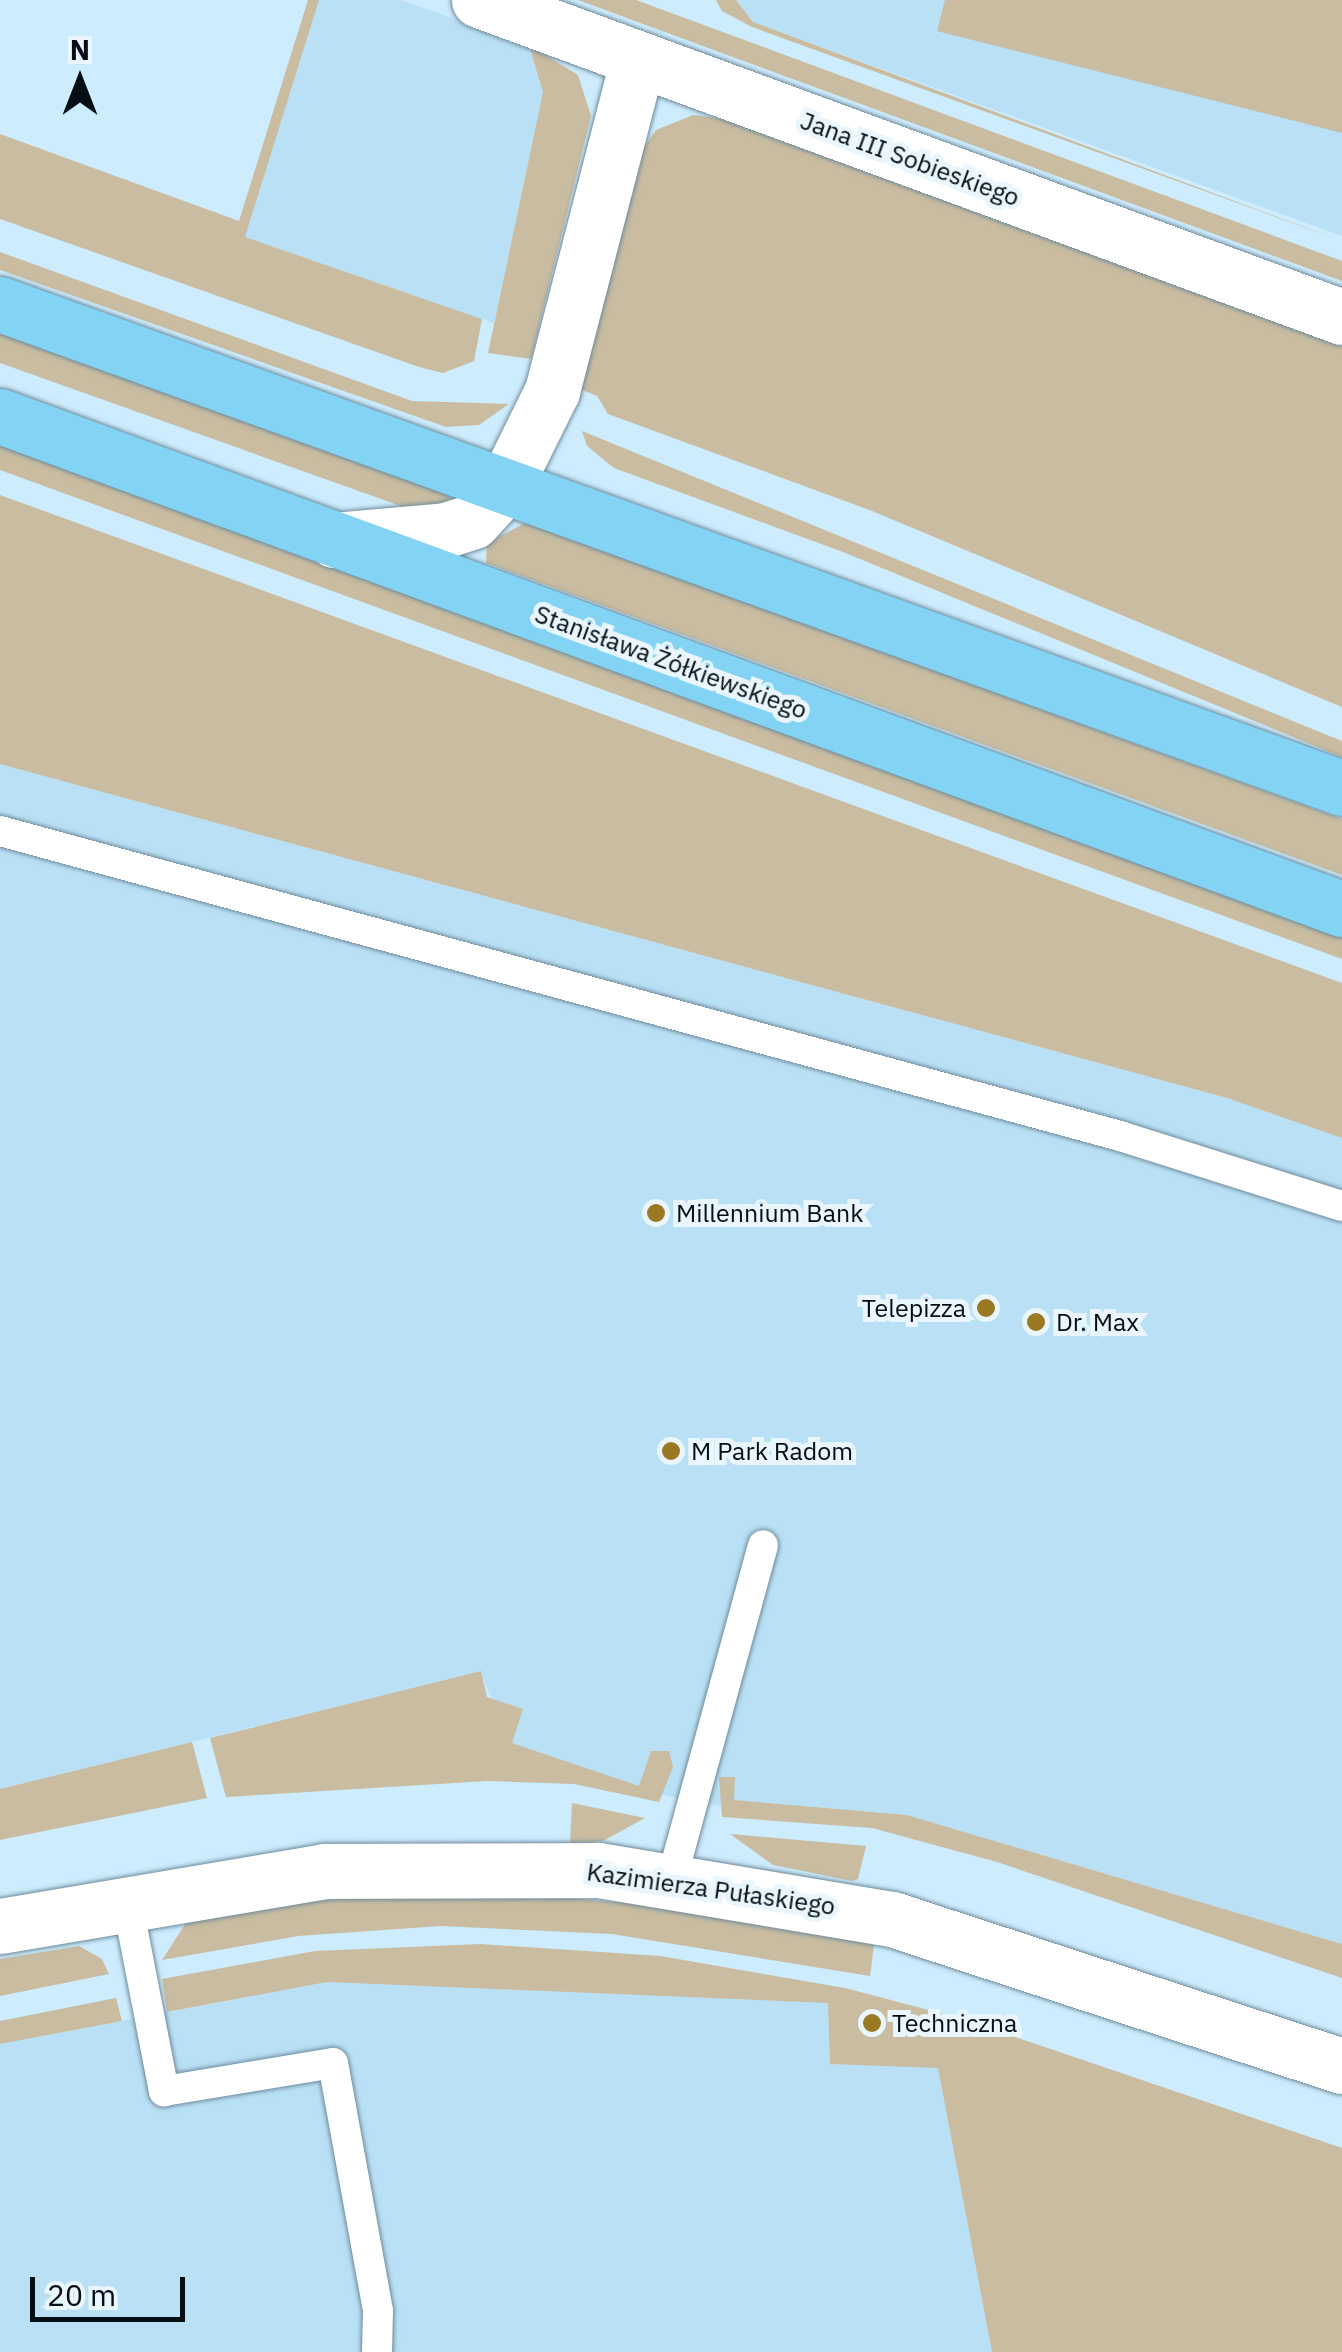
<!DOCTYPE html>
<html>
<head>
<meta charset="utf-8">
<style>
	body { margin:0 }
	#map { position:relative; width:1342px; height:2352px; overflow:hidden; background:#cdecfd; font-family:"IBM Plex Sans",sans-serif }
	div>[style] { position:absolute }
	.built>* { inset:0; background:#b9e0f5 }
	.green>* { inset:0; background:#c9bca0 }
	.roads { filter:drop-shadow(0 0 2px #6f8b9b) drop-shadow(0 0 2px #6f8b9b) }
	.service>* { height:30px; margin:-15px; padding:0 15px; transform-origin:15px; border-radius:15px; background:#fff }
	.minor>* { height:55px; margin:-27.5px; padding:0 27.5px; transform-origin:27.5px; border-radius:27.5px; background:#fff }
	.primary>* { height:55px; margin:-27.5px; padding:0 27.5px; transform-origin:27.5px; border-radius:27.5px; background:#83d3f5 }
	.dots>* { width:28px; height:28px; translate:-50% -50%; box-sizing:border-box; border:5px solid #e9f6fd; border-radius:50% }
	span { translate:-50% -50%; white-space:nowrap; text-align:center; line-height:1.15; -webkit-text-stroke:10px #e9f6fd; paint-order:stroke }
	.street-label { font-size:25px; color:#040e14 }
	.poi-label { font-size:25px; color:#040e14 }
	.left { translate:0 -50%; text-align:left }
	.right { translate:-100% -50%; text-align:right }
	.north { position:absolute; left:30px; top:30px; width:100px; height:100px; -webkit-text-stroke:8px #e9f6fd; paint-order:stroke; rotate:0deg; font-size:28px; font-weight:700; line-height:40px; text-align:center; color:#040e14 }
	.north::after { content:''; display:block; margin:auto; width:35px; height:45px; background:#040e14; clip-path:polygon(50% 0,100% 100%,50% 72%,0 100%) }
	.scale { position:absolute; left:30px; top:2277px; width:155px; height:45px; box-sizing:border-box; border:5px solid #040e14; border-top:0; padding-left:12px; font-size:30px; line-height:35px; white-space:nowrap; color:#040e14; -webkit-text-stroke:8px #e9f6fd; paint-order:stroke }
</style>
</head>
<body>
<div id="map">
	<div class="built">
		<i style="clip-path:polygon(319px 0,401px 0,529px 45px,543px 92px,494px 323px,245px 237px)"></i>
		<i style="clip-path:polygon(736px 0,1342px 0,1342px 236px,753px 22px)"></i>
		<i style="clip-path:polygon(0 764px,1227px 1098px,1342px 1138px,1342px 1944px,907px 1815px,734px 1800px,718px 1806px,663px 1795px,511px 1743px,480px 1671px,0 1789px)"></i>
		<i style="clip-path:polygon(327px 1982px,829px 2003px,831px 2064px,938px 2067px,992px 2352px,0 2352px,0 2044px)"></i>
	</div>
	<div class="green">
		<i style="clip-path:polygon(308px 0,319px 0,245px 237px,482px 319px,474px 361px,443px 373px,419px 367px,0 219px,0 134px,239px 221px)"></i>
		<i style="clip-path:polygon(578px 0,636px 0,1342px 261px,1342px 281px)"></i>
		<i style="clip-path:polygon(716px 0,736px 0,753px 22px,1342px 241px,752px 27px,722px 11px)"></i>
		<i style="clip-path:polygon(945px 0,1342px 0,1342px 133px,937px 31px)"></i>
		<i style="clip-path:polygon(529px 45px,578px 75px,591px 116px,531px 359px,488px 353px,543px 92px)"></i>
		<i style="clip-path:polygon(693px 115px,726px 119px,1342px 346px,1342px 707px,872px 511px,608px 414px,597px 396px,580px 389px,638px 155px,656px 130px)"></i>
		<i style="clip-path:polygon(0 252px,412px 401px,509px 404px,479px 425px,446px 427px,0 270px)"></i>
		<i style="clip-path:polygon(0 330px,451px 494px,443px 512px,412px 510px,0 363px)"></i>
		<i style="clip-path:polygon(582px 431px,1342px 741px,1342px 757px,843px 552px,614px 468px,587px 446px)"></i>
		<i style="clip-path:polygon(0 445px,1342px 934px,1342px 959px,0 470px)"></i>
		<i style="clip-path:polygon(0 495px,1342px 983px,1342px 1138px,1227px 1098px,0 764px)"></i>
		<i style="clip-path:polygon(527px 522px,1342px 819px,1342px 875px,486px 563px,487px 543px)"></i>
		<i style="clip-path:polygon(481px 1671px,487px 1697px,523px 1709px,512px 1743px,639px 1786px,651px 1751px,669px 1751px,673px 1767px,659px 1802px,574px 1784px,487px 1781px,226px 1797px,210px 1738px)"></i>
		<i style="clip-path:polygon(192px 1742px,207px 1798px,0 1840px,0 1789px)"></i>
		<i style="clip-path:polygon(719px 1777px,735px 1777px,734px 1800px,907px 1815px,1342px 1944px,1342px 1978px,997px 1862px,872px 1828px,722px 1817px)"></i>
		<i style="clip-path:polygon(572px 1803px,645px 1818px,603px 1841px,570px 1843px)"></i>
		<i style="clip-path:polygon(730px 1834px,866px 1846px,858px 1879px,852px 1881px,773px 1865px)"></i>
		<i style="clip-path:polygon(398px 1895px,569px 1898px,681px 1908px,874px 1945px,870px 1976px,612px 1934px,441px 1926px,298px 1936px,162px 1960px,186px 1923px,299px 1902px)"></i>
		<i style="clip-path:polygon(480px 1944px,660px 1956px,845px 1988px,959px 2018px,1342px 2148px,1342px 2352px,992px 2352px,938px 2068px,830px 2064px,828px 2003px,327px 1982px,167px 2012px,162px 1979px,315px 1951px)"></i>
		<i style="clip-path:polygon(79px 1946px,102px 1959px,109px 1974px,0 1996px,0 1959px)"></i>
		<i style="clip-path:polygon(116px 1998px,122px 2021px,0 2044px,0 2021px)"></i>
	</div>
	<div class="roads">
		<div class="service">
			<i style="left:0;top:831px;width:1161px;rotate:15.23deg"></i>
			<i style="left:1120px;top:1136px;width:233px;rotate:17.5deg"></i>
			<i style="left:672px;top:1878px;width:345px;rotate:-74.7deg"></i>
			<i style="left:127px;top:1901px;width:194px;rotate:79deg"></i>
			<i style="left:164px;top:2091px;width:171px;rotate:-9.4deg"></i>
			<i style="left:333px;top:2063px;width:252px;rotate:79.7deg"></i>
			<i style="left:378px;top:2311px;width:41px;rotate:91.4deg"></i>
		</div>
		<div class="minor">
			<i style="left:479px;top:0;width:919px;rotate:20.17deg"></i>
			<i style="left:334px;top:540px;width:112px;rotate:-5.1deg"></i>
			<i style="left:446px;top:530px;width:28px;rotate:-18deg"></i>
			<i style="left:473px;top:521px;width:47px;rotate:-47.6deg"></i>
			<i style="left:505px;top:486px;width:106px;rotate:-63.7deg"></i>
			<i style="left:552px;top:391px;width:343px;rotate:-75.5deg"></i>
			<i style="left:0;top:1926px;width:329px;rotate:-9.6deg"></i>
			<i style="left:324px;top:1871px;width:274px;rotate:-0.2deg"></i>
			<i style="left:598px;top:1870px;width:298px;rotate:9.5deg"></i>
			<i style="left:892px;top:1919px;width:473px;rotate:18.1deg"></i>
		</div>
		<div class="primary">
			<i style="left:0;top:304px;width:1427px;rotate:19.83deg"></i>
			<i style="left:0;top:416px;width:1430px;rotate:20.17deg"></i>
		</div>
	</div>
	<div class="dots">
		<i style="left:656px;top:1213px;background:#9b7923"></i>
		<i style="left:986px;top:1308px;background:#9b7923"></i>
		<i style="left:1036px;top:1322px;background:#9b7923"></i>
		<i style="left:671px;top:1451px;background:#9b7923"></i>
		<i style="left:872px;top:2023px;background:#9b7923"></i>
	</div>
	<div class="street-label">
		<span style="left:910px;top:159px;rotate:20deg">Jana III Sobieskiego</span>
		<span style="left:671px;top:662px;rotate:20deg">Stanisława Żółkiewskiego</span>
		<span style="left:711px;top:1889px;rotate:8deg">Kazimierza Pułaskiego</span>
	</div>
	<div class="poi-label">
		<span class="left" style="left:676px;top:1213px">Millennium Bank</span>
		<span class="right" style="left:966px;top:1308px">Telepizza</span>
		<span class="left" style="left:1056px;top:1322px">Dr. Max</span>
		<span class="left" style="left:691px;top:1451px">M Park Radom</span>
		<span class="left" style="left:892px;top:2023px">Techniczna</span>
	</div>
	<div class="north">N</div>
	<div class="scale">20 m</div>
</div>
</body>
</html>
